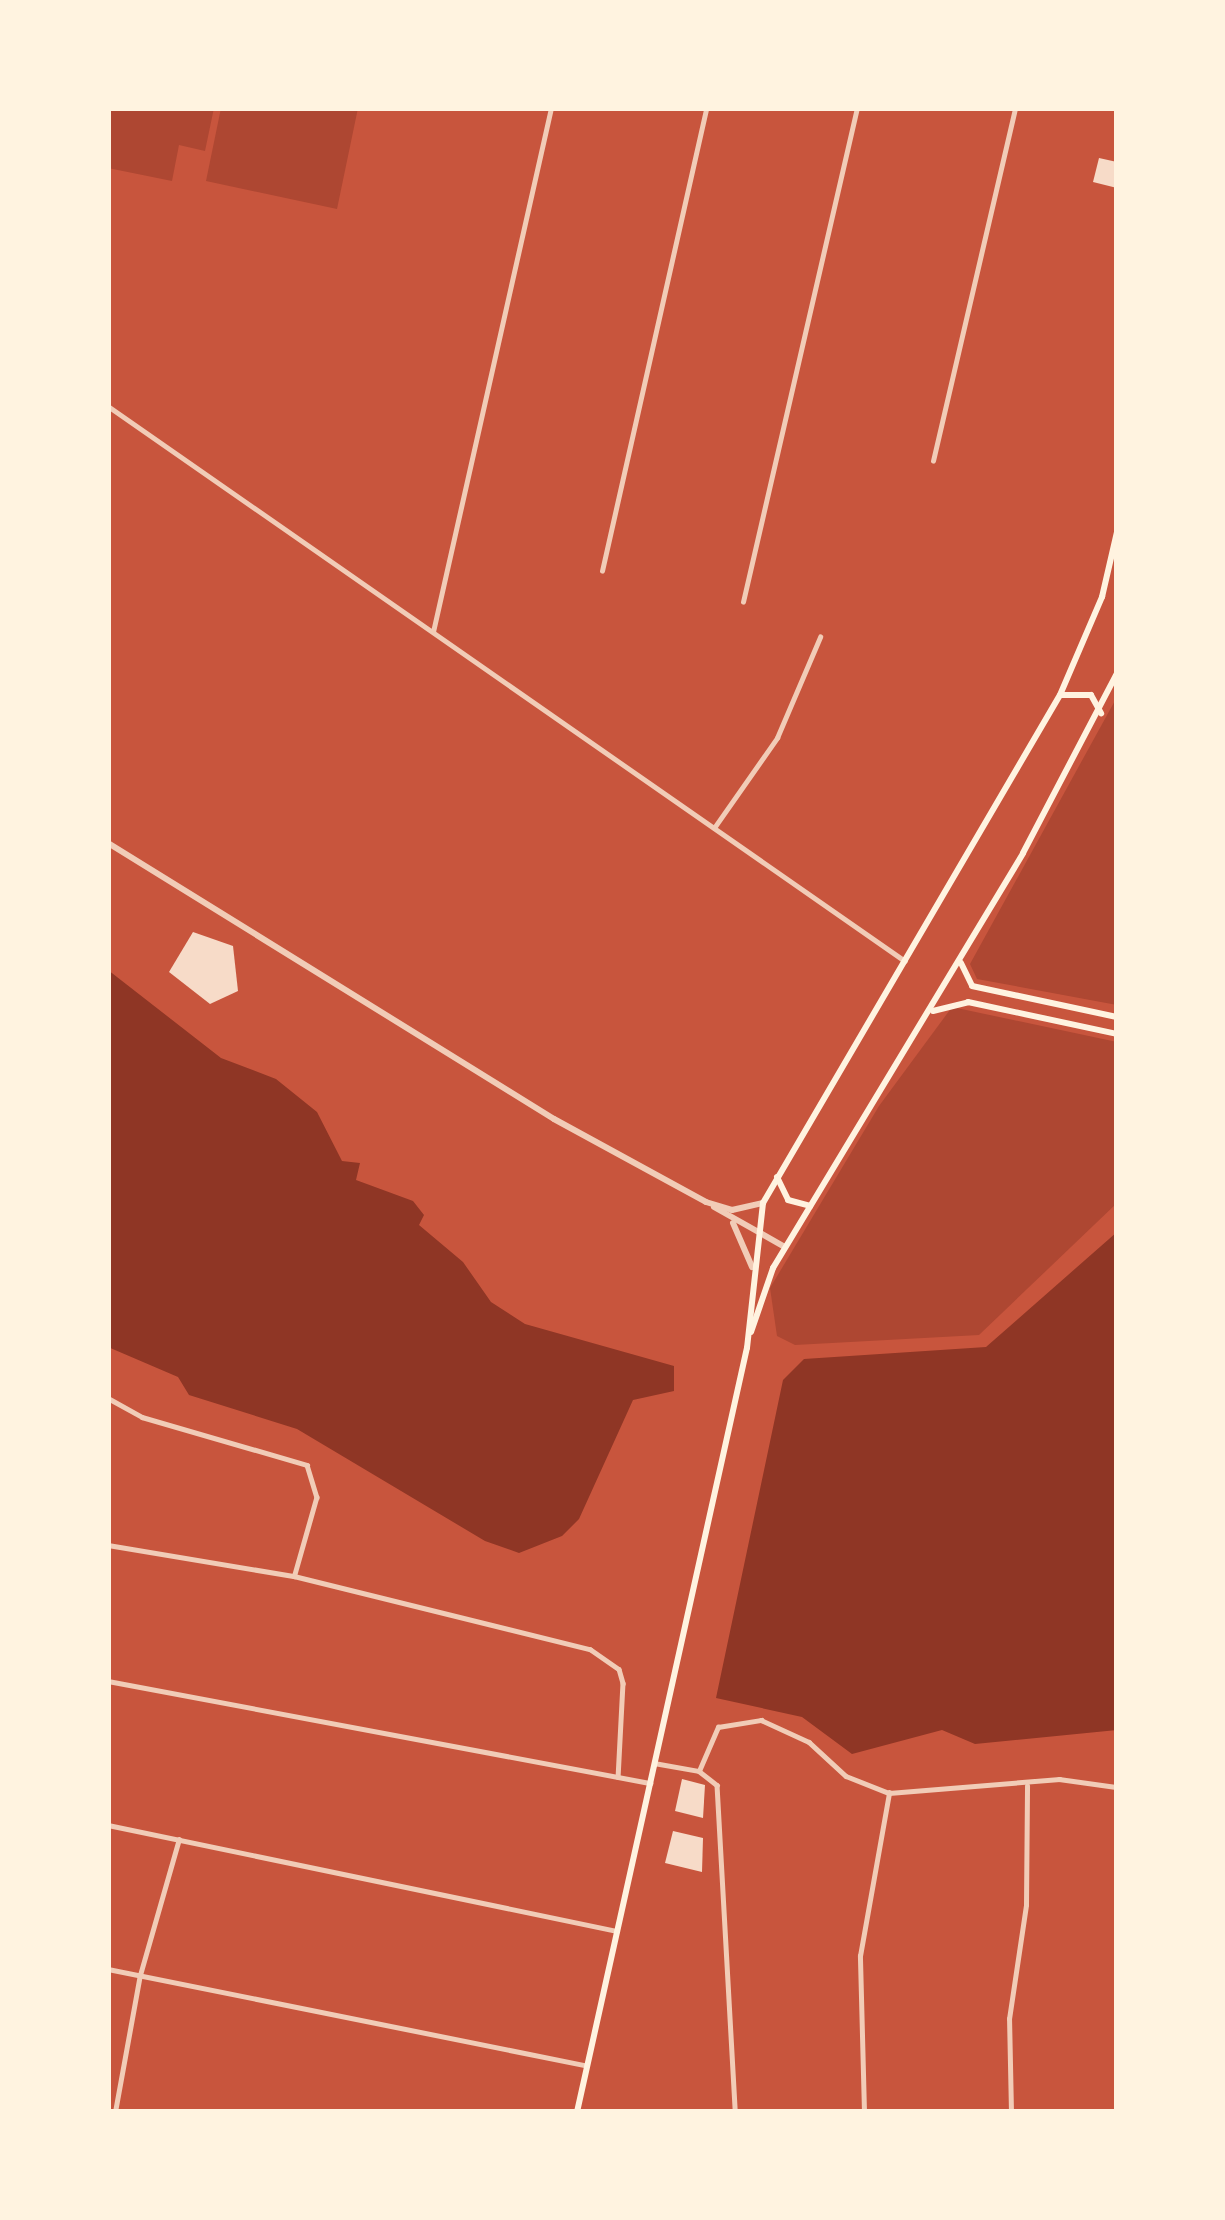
<!DOCTYPE html>
<html>
<head>
<meta charset="utf-8">
<style>
	body { margin:0 }
	#map { position:relative; width:1225px; height:2220px; overflow:hidden; background:#c8553d; font-family:"Roboto Serif",serif }
	div>[style] { position:absolute }
	.green>* { inset:0; background:#ae4732 }
	.water>* { inset:0; background:#8f3625 }
	.building>* { inset:0; background:#f7dbc8 }
	.minor>* { height:4.5px; margin:-2.25px; padding:0 2.25px; transform-origin:2.25px; border-radius:2.25px; background:#f1ccb7 }
	.tertiary>* { height:6px; margin:-3px; padding:0 3px; transform-origin:3px; border-radius:3px; background:#f1ccb7 }
	.secondary>* { height:6px; margin:-3px; padding:0 3px; transform-origin:3px; border-radius:3px; background:#fff3e0 }
	span { translate:-50% -50%; white-space:nowrap; text-align:center; line-height:1.15; -webkit-text-stroke:12px #fff3e0; paint-order:stroke }
	.frame { position:absolute; inset:0; border:111px solid #fff3e0; pointer-events:none }
</style>
</head>
<body>
<div id="map">
	<div class="green">
		<i style="clip-path:polygon(108px 108px,214px 108px,205px 151px,179px 145px,172px 181px,108px 168px)"></i>
		<i style="clip-path:polygon(221px 108px,358px 108px,337px 209px,206px 181px)"></i>
		<i style="clip-path:polygon(1117px 697px,1117px 1005px,977px 979px,970px 964px)"></i>
		<i style="clip-path:polygon(952px 1007px,1117px 1042px,1117px 1203px,979px 1335px,795px 1345px,777px 1336px,770px 1288px,879px 1106px)"></i>
	</div>
	<div class="water">
		<i style="clip-path:polygon(108px 970px,221px 1058px,276px 1079px,317px 1112px,342px 1161px,360px 1163px,356px 1180px,413px 1201px,424px 1215px,419px 1225px,463px 1262px,491px 1302px,525px 1324px,674px 1366px,674px 1391px,633px 1400px,579px 1519px,562px 1536px,519px 1553px,485px 1541px,297px 1429px,189px 1395px,178px 1377px,108px 1347px)"></i>
		<i style="clip-path:polygon(1117px 1232px,1117px 1730px,975px 1744px,942px 1730px,852px 1754px,802px 1717px,716px 1698px,783px 1380px,804px 1359px,986px 1347px)"></i>
	</div>
	<div class="building">
		<i style="clip-path:polygon(1099px 158px,1117px 162px,1117px 188px,1093px 182px)"></i>
		<i style="clip-path:polygon(193px 932px,233px 946px,238px 991px,210px 1004px,169px 972px)"></i>
		<i style="clip-path:polygon(682px 1779px,705px 1785px,703px 1818px,675px 1811px)"></i>
		<i style="clip-path:polygon(673px 1831px,703px 1838px,702px 1872px,665px 1863px)"></i>
	</div>
	<div class="minor">
		<i style="left:108px;top:406px;width:971px;rotate:34.85deg"></i>
		<i style="left:933px;top:461px;width:362px;rotate:-76.9deg"></i>
		<i style="left:602px;top:571px;width:475px;rotate:-77.3deg"></i>
		<i style="left:743px;top:602px;width:507px;rotate:-77.01deg"></i>
		<i style="left:433px;top:632px;width:537px;rotate:-77.31deg"></i>
		<i style="left:714px;top:828px;width:110px;rotate:-55deg"></i>
		<i style="left:777px;top:738px;width:110px;rotate:-66.9deg"></i>
		<i style="left:108px;top:1398px;width:39px;rotate:29deg"></i>
		<i style="left:142px;top:1417px;width:172px;rotate:16.2deg"></i>
		<i style="left:307px;top:1465px;width:34px;rotate:73deg"></i>
		<i style="left:317px;top:1497px;width:80px;rotate:105.9deg"></i>
		<i style="left:108px;top:1545px;width:189px;rotate:9.5deg"></i>
		<i style="left:294px;top:1576px;width:305px;rotate:13.9deg"></i>
		<i style="left:590px;top:1649px;width:35px;rotate:35deg"></i>
		<i style="left:619px;top:1669px;width:15px;rotate:74deg"></i>
		<i style="left:623px;top:1683px;width:94px;rotate:93deg"></i>
		<i style="left:108px;top:1681px;width:552px;rotate:10.66deg"></i>
		<i style="left:654px;top:1763px;width:46px;rotate:10.1deg"></i>
		<i style="left:699px;top:1771px;width:23px;rotate:38deg"></i>
		<i style="left:717px;top:1785px;width:327px;rotate:86.8deg"></i>
		<i style="left:699px;top:1771px;width:48px;rotate:-66.6deg"></i>
		<i style="left:718px;top:1727px;width:44px;rotate:-9.2deg"></i>
		<i style="left:761px;top:1720px;width:53px;rotate:24.6deg"></i>
		<i style="left:809px;top:1742px;width:50px;rotate:42.6deg"></i>
		<i style="left:846px;top:1776px;width:46px;rotate:21.6deg"></i>
		<i style="left:889px;top:1793px;width:171px;rotate:-4.7deg"></i>
		<i style="left:1059px;top:1779px;width:59px;rotate:7.9deg"></i>
		<i style="left:108px;top:1825px;width:520px;rotate:11.76deg"></i>
		<i style="left:108px;top:1969px;width:487px;rotate:11.4deg"></i>
		<i style="left:115px;top:2112px;width:139px;rotate:-79.7deg"></i>
		<i style="left:140px;top:1975px;width:141px;rotate:-74deg"></i>
		<i style="left:864px;top:2112px;width:156px;rotate:-91.5deg"></i>
		<i style="left:860px;top:1956px;width:166px;rotate:-79.9deg"></i>
		<i style="left:1011px;top:2112px;width:93px;rotate:-91.2deg"></i>
		<i style="left:1009px;top:2019px;width:115px;rotate:-81.5deg"></i>
		<i style="left:1026px;top:1905px;width:119px;rotate:-89.5deg"></i>
	</div>
	<div class="tertiary">
		<i style="left:108px;top:843px;width:524px;rotate:31.75deg"></i>
		<i style="left:554px;top:1119px;width:173px;rotate:28.6deg"></i>
		<i style="left:706px;top:1202px;width:27px;rotate:17deg"></i>
		<i style="left:732px;top:1210px;width:32px;rotate:-13deg"></i>
		<i style="left:714px;top:1207px;width:81px;rotate:29.4deg"></i>
		<i style="left:733px;top:1223px;width:48px;rotate:66.6deg"></i>
	</div>
	<div class="secondary">
		<i style="left:1062px;top:695px;width:29px"></i>
		<i style="left:1091px;top:695px;width:21px;rotate:61deg"></i>
		<i style="left:961px;top:963px;width:25px;rotate:64deg"></i>
		<i style="left:972px;top:986px;width:148px;rotate:12.1deg"></i>
		<i style="left:933px;top:1011px;width:36px;rotate:-14deg"></i>
		<i style="left:968px;top:1002px;width:152px;rotate:12.1deg"></i>
		<i style="left:777px;top:1177px;width:25px;rotate:64deg"></i>
		<i style="left:788px;top:1200px;width:23px;rotate:15deg"></i>
		<i style="left:751px;top:1332px;width:68px;rotate:-71deg"></i>
		<i style="left:773px;top:1268px;width:484px;rotate:-58.9deg"></i>
		<i style="left:1023px;top:853px;width:203px;rotate:-62.4deg"></i>
		<i style="left:577px;top:2112px;width:783px;rotate:-77.46deg"></i>
		<i style="left:747px;top:1348px;width:146px;rotate:-83.7deg"></i>
		<i style="left:763px;top:1203px;width:588px;rotate:-59.69deg"></i>
		<i style="left:1060px;top:695px;width:107px;rotate:-66.8deg"></i>
		<i style="left:1102px;top:597px;width:67px;rotate:-77deg"></i>
	</div>
	<div class="frame"></div>
</div>
</body>
</html>
